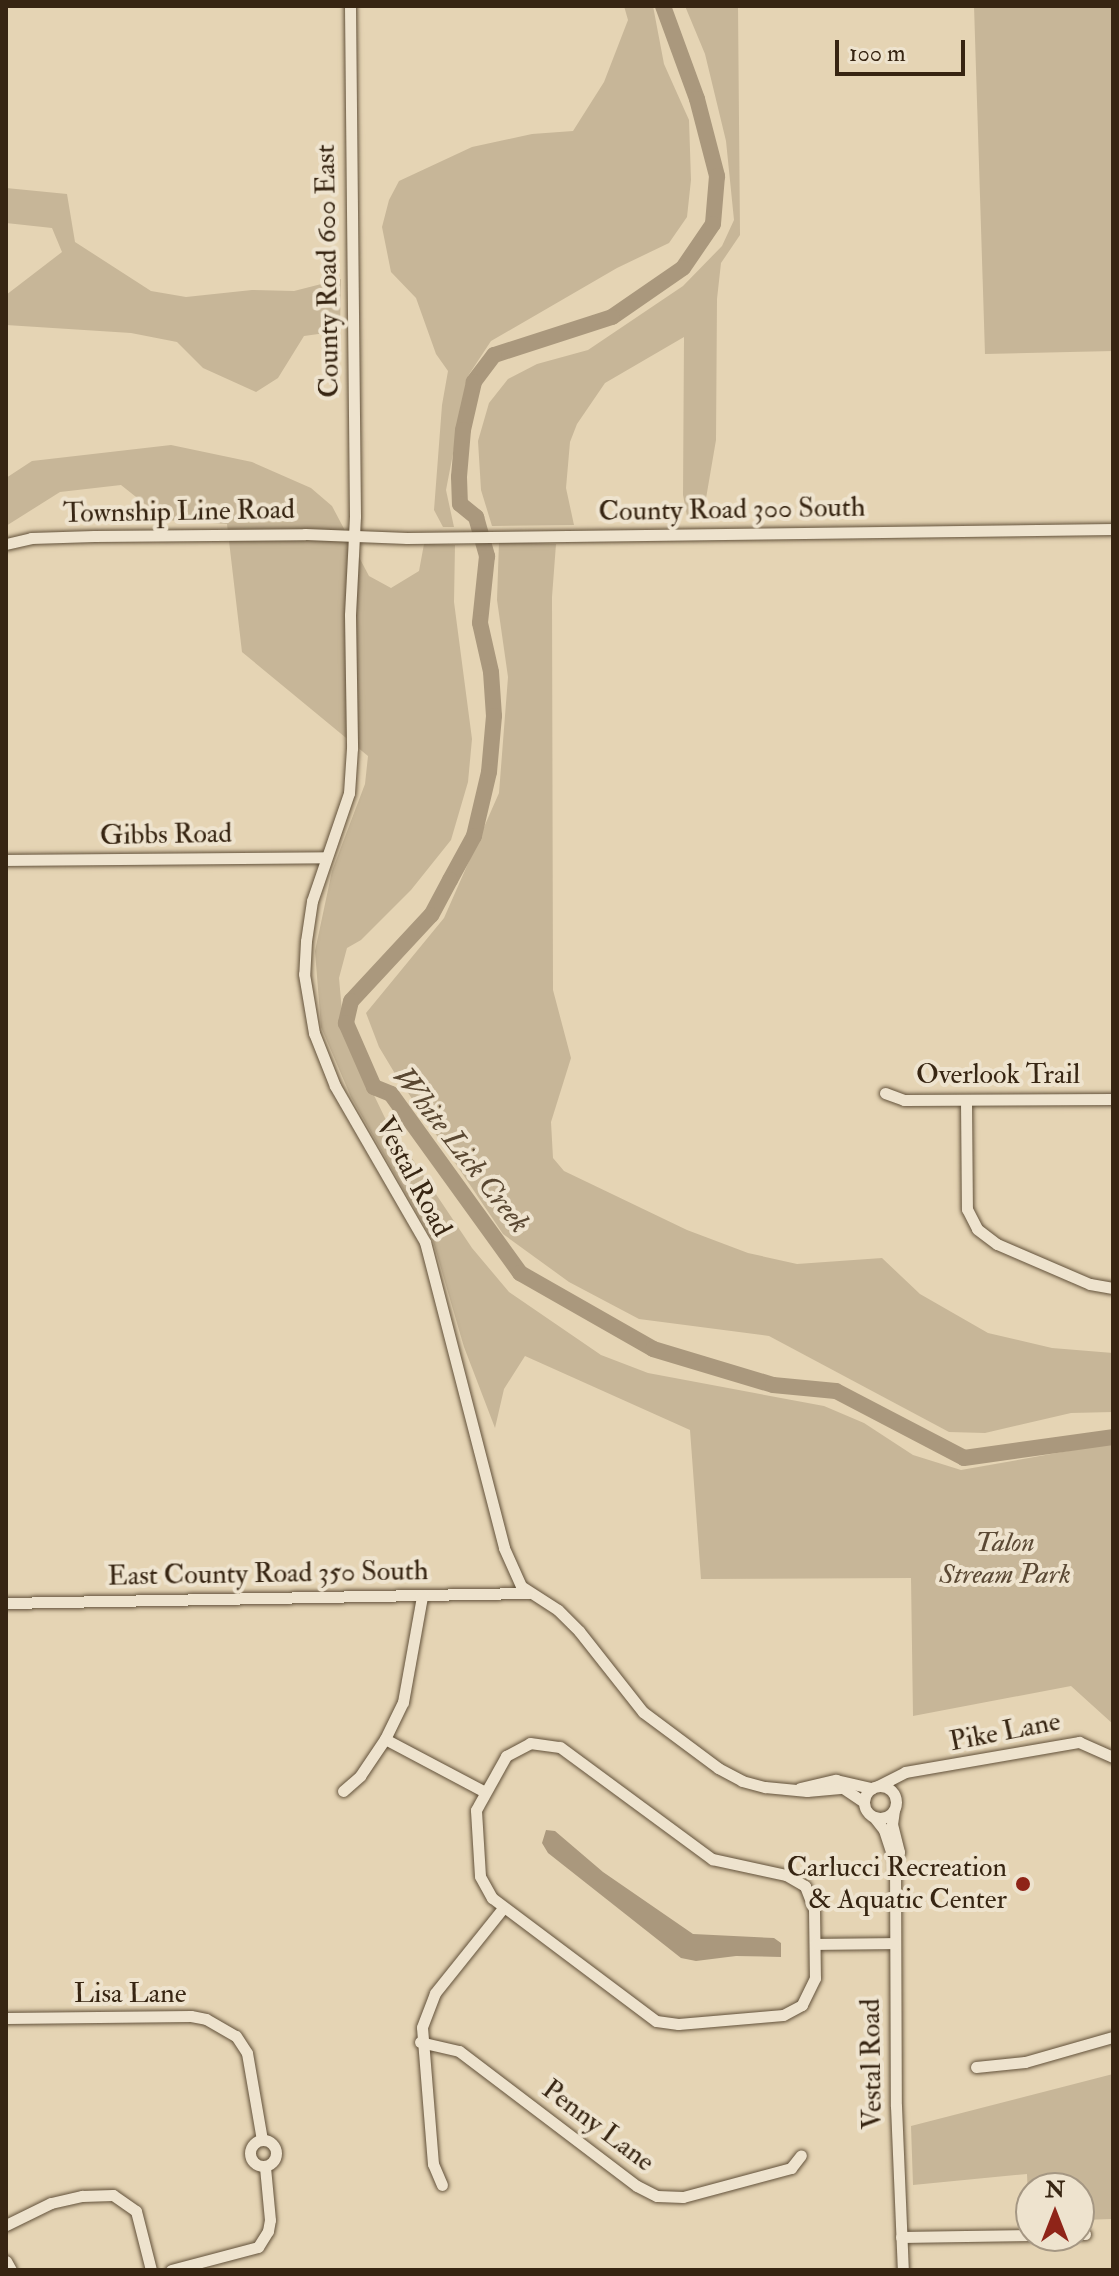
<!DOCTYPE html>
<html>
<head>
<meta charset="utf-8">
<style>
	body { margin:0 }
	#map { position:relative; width:1119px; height:2276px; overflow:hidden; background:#e5d4b4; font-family:"IM FELL Double Pica",serif }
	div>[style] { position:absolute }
	.green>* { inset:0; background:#c7b698 }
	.water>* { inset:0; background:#aa987d }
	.river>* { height:16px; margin:-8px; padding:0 8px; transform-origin:8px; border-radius:8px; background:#aa987d }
	.roads { filter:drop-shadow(0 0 2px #62513a) drop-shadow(0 0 2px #62513a) }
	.minor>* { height:11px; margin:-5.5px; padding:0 5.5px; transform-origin:5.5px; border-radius:5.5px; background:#eee3ce }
	.minor>.ring { margin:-5.5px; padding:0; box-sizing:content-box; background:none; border:11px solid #eee3ce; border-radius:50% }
	.dots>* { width:22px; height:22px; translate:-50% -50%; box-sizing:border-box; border:4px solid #eee3ce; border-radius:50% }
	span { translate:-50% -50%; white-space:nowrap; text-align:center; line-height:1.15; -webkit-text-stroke:8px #eee3ce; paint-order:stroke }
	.street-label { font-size:28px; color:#372512 }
	.park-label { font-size:28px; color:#5b4934; font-style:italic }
	.poi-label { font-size:28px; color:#372512 }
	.right { translate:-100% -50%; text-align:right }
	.water-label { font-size:30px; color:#5a4832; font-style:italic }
	.frame { position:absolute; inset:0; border:8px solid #372512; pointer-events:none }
	.north { position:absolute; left:1015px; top:2172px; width:80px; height:80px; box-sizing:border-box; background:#eee3ce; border:2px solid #a59783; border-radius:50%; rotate:0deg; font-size:22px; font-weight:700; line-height:32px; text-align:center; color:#372512 }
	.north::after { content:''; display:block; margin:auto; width:28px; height:36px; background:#8f2418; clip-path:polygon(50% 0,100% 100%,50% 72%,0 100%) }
	.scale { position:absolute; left:835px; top:40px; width:130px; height:36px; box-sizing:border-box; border:4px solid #372512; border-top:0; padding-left:10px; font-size:24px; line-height:28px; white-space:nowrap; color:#372512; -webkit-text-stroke:6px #eee3ce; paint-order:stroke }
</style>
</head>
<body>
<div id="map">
	<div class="green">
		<i style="clip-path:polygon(624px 6px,653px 6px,664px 64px,689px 120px,691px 180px,687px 217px,669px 243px,617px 268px,491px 341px,468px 376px,446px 490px,454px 527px,443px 527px,434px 510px,442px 405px,448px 371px,436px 354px,416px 298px,391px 272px,382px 227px,389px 200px,399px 181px,472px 147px,532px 134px,573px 131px,604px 82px,628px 20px)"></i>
		<i style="clip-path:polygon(685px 6px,738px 6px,740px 235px,721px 263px,717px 299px,716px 440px,703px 516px,687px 516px,683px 495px,684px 337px,605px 383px,577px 424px,570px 442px,566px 488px,574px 525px,492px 526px,481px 490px,478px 441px,489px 403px,508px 379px,537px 364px,588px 350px,683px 286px,722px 246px,734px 220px,726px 141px,705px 54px)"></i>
		<i style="clip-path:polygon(974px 6px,1113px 6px,1113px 351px,985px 354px)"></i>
		<i style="clip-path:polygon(6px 188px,67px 194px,75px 242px,151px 291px,186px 297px,252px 290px,294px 291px,341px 279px,340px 331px,304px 336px,278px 378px,256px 392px,203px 368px,177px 342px,131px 333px,6px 325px,6px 295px,62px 252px,52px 228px,6px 223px)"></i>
		<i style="clip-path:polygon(171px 445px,252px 462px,311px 488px,332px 506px,369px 576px,391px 588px,419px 571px,424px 544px,455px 545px,454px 602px,472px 739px,468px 782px,451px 840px,411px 890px,361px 940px,347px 948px,339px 978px,344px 1033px,385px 1118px,472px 1248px,509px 1292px,601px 1355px,648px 1373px,824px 1406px,864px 1423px,913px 1455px,961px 1470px,1113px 1443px,1113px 1724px,1071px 1686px,913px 1716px,911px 1578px,701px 1579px,690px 1430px,525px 1356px,504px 1389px,495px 1428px,464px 1347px,433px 1241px,351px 1097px,321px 1027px,315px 951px,332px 871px,365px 784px,368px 756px,242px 652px,227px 524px,165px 520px,121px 485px,60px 492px,6px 526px,6px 478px,32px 461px)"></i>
		<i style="clip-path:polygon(499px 542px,556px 544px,552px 597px,553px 990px,571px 1058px,551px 1122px,553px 1158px,564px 1171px,687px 1230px,748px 1253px,797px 1264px,882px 1258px,920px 1294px,988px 1333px,1052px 1348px,1113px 1353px,1113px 1412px,1071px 1413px,985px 1433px,949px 1432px,769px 1336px,639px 1319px,569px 1282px,503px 1234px,394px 1072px,379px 1047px,366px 1013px,444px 918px,499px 793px,508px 677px,497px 600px)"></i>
		<i style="clip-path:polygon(1113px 2074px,1113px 2219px,1079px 2220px,1079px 2188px,1031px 2188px,1029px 2221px,1027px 2174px,913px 2185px,911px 2126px)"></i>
	</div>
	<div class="water">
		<i style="clip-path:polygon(546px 1830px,555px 1831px,603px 1872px,693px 1934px,774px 1938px,781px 1943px,781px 1957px,736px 1956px,696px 1961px,681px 1958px,548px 1853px,542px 1843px)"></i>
	</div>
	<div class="river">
		<i style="left:663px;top:6px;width:99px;rotate:69.9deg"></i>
		<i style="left:697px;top:99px;width:80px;rotate:75.4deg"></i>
		<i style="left:717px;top:176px;width:48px;rotate:94.8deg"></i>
		<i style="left:713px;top:224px;width:53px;rotate:124.3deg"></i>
		<i style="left:683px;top:268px;width:86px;rotate:145.4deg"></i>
		<i style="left:612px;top:317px;width:124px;rotate:162.1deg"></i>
		<i style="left:494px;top:355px;width:34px;rotate:127deg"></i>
		<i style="left:474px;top:382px;width:49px;rotate:102.9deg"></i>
		<i style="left:463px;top:430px;width:47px;rotate:94.9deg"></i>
		<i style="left:459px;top:477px;width:27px;rotate:88deg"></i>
		<i style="left:460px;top:504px;width:21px;rotate:39deg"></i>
		<i style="left:476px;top:517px;width:41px;rotate:74.2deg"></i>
		<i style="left:487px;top:556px;width:67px;rotate:96deg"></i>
		<i style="left:480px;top:623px;width:50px;rotate:77.3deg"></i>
		<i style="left:491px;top:672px;width:44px;rotate:86.1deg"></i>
		<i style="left:494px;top:716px;width:56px;rotate:95.1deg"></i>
		<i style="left:489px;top:772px;width:66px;rotate:103.2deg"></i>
		<i style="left:474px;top:836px;width:50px;rotate:118.6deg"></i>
		<i style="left:450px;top:880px;width:40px;rotate:118deg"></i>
		<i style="left:431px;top:915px;width:117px;rotate:132.9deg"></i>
		<i style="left:351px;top:1001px;width:23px;rotate:103deg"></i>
		<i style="left:346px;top:1023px;width:70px;rotate:66.4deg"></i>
		<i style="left:374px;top:1087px;width:18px;rotate:22deg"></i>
		<i style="left:391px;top:1094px;width:221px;rotate:54.2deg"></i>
		<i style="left:520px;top:1273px;width:153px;rotate:29.7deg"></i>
		<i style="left:653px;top:1349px;width:125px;rotate:16.7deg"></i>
		<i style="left:773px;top:1385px;width:63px;rotate:5.4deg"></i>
		<i style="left:836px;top:1391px;width:144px;rotate:27.6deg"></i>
		<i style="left:964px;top:1458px;width:150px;rotate:-8deg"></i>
	</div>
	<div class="roads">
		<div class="minor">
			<i style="left:350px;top:6px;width:510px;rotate:89.44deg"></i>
			<i style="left:355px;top:516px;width:99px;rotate:92.9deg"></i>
			<i style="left:350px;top:615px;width:133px;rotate:89.1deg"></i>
			<i style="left:352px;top:748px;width:45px;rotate:93.8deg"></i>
			<i style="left:349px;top:793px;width:114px;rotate:108.9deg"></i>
			<i style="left:312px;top:901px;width:40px;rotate:98.5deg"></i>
			<i style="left:306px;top:941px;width:33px;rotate:93deg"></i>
			<i style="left:304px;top:974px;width:60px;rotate:80.4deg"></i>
			<i style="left:314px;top:1033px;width:57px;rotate:68.4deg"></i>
			<i style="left:335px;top:1086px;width:180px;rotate:60deg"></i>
			<i style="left:425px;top:1242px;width:316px;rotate:75.5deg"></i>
			<i style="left:504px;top:1548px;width:42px;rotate:65.9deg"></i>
			<i style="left:521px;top:1586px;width:44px;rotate:33deg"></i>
			<i style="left:558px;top:1610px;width:30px;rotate:45deg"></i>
			<i style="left:579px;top:1631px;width:103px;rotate:51.7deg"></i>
			<i style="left:643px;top:1712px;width:94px;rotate:36.7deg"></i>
			<i style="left:718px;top:1768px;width:27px;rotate:28deg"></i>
			<i style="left:742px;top:1781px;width:24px;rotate:15deg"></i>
			<i style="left:765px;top:1787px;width:42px;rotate:5.4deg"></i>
			<i style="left:807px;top:1791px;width:36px;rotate:-5deg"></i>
			<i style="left:843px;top:1788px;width:25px;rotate:34deg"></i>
			<i style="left:6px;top:544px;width:26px;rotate:-13deg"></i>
			<i style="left:31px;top:538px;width:63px;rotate:-1.8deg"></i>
			<i style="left:94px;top:536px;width:211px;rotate:-0.5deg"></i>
			<i style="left:305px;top:534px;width:102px;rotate:2.2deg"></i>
			<i style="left:407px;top:538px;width:706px;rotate:-0.73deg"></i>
			<i style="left:6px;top:860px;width:320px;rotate:-0.5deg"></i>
			<i style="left:885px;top:1093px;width:20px;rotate:20deg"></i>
			<i style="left:904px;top:1100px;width:209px;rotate:-0.3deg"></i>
			<i style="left:966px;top:1101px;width:108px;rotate:89.5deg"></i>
			<i style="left:967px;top:1209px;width:22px;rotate:63deg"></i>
			<i style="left:977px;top:1229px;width:25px;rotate:37deg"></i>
			<i style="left:997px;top:1244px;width:101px;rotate:23.3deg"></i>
			<i style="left:1090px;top:1284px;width:23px;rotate:10deg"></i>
			<i style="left:6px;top:1603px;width:523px;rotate:-1.1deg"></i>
			<i style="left:385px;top:1739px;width:113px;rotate:27.9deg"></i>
			<i style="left:530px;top:1743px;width:30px;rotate:8deg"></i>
			<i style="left:560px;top:1747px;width:189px;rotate:36.4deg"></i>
			<i style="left:712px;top:1859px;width:76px;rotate:12.2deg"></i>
			<i style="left:786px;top:1875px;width:22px;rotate:30deg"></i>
			<i style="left:805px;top:1886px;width:25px;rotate:69deg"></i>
			<i style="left:814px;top:1909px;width:69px;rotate:89.2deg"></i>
			<i style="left:815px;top:1978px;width:30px;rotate:116deg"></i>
			<i style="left:802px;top:2005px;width:21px;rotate:152deg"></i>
			<i style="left:783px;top:2015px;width:105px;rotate:175.1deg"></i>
			<i style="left:678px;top:2024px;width:22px;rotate:-172deg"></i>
			<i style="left:656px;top:2021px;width:205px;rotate:-143.1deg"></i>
			<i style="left:492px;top:1898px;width:25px;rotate:-119deg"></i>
			<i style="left:480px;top:1876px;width:66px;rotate:-93.5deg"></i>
			<i style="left:476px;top:1810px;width:62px;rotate:-60.9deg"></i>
			<i style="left:506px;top:1756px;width:27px;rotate:-28deg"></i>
			<i style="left:878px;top:1786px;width:30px;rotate:-27deg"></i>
			<i style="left:905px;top:1772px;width:177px;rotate:-9.8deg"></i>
			<i style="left:1079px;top:1742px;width:37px;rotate:24deg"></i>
			<i class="ring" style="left:864px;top:1786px;width:21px;height:21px"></i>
			<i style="left:800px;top:1788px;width:37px;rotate:-13deg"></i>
			<i style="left:836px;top:1780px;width:37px;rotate:13deg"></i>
			<i style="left:343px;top:1791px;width:23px;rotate:-41deg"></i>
			<i style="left:360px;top:1776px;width:45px;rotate:-56deg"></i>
			<i style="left:385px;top:1739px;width:41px;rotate:-64.1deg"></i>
			<i style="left:403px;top:1702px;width:108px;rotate:-79.8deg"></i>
			<i style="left:894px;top:1810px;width:14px;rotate:98deg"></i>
			<i style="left:892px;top:1824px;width:29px;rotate:76deg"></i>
			<i style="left:899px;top:1852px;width:7px;rotate:124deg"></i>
			<i style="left:895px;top:1858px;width:248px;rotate:89.8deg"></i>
			<i style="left:896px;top:2106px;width:164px;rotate:87.6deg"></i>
			<i style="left:874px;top:1817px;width:16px;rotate:52deg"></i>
			<i style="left:884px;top:1830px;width:22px;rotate:72deg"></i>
			<i style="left:815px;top:1944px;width:80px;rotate:-0.7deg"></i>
			<i style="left:6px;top:2018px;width:185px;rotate:-0.6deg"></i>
			<i style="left:191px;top:2016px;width:15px;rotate:11deg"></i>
			<i style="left:206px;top:2019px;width:34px;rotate:30deg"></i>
			<i style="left:236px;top:2036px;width:20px;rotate:57deg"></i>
			<i style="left:247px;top:2053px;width:88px;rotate:80.2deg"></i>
			<i style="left:420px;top:2042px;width:40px;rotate:13deg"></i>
			<i style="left:459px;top:2051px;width:223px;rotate:37.2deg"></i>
			<i style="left:637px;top:2186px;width:22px;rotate:27deg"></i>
			<i style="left:657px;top:2196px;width:26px;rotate:2deg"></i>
			<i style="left:683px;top:2197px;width:112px;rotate:-15deg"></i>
			<i style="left:791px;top:2168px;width:16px;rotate:-52deg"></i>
			<i style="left:976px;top:2067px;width:49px;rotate:-5.8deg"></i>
			<i style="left:1025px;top:2062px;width:91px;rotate:-15.9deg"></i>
			<i class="ring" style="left:250px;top:2140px;width:15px;height:15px"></i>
			<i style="left:442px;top:2185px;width:23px;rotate:-113deg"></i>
			<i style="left:433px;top:2164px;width:137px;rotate:-94.6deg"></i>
			<i style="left:422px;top:2027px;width:36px;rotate:-69deg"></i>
			<i style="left:435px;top:1993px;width:109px;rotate:-51.3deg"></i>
			<i style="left:6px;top:2225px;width:50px;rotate:-26.1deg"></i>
			<i style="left:51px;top:2203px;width:32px;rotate:-13deg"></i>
			<i style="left:82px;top:2196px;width:31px;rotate:-2deg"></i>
			<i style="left:113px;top:2195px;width:28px;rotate:35deg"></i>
			<i style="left:136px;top:2211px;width:61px;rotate:75.7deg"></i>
			<i style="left:1079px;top:2234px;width:6px"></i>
			<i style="left:901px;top:2237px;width:130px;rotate:-0.9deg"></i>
			<i style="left:6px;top:2261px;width:10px;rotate:61deg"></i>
			<i style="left:171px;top:2270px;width:90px;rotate:-14.8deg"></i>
			<i style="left:258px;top:2247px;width:19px;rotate:-58deg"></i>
			<i style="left:268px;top:2231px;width:11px;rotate:-80deg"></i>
			<i style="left:270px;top:2220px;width:53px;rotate:-95.4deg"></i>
		</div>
	</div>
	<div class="dots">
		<i style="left:1023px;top:1884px;background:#8f2418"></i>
	</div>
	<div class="street-label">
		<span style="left:328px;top:271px;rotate:-91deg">County Road 600 East</span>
		<span style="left:732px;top:510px;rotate:-1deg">County Road 300 South</span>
		<span style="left:179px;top:512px;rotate:-1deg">Township Line Road</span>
		<span style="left:166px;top:835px;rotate:-1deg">Gibbs Road</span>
		<span style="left:998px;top:1075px">Overlook Trail</span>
		<span style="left:413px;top:1177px;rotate:62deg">Vestal Road</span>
		<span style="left:268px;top:1574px;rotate:-1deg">East County Road 350 South</span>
		<span style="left:1005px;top:1732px;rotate:-11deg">Pike Lane</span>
		<span style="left:130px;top:1994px">Lisa Lane</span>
		<span style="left:872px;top:2064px;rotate:-91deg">Vestal Road</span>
		<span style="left:598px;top:2126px;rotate:37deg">Penny Lane</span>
	</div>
	<div class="park-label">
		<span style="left:1005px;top:1559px">Talon<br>Stream Park</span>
	</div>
	<div class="poi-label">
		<span class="right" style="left:1007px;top:1884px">Carlucci Recreation<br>&amp; Aquatic Center</span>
	</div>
	<div class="water-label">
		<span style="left:461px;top:1150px;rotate:52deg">White Lick Creek</span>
	</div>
	<div class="frame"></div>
	<div class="north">N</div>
	<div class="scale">100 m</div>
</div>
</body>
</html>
